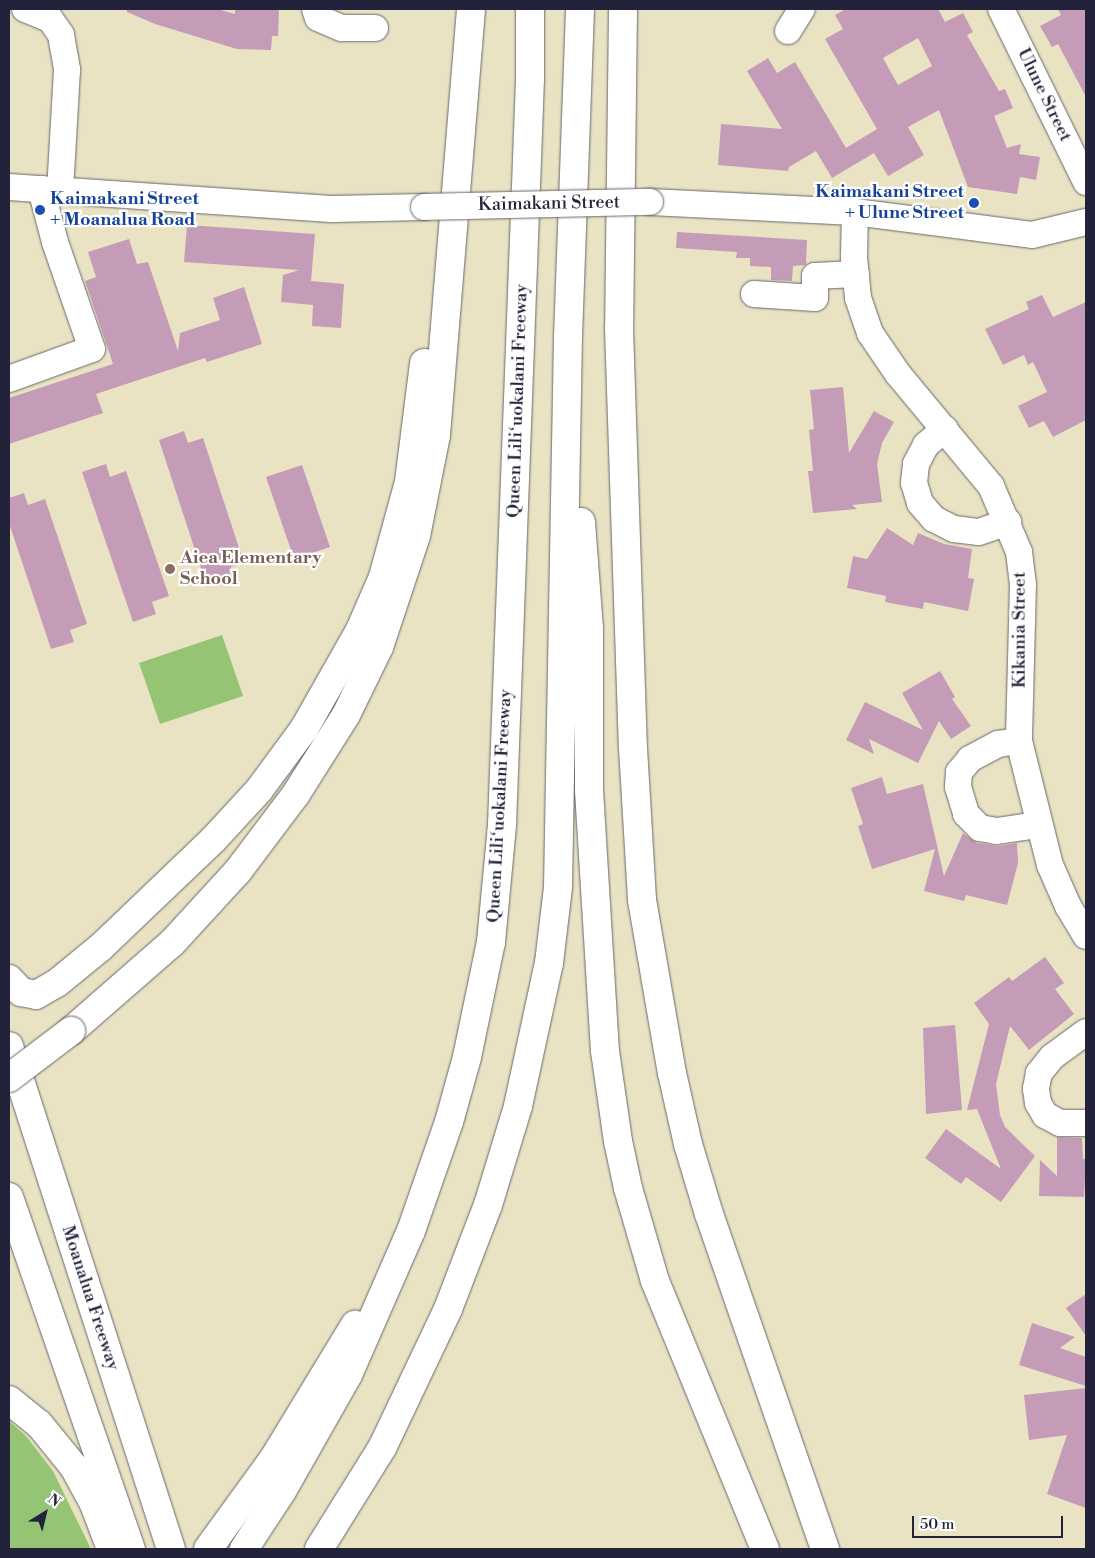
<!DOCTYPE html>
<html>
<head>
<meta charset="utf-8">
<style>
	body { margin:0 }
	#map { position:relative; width:1095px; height:1558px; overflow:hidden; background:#e9e3c3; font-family:"Libre Bodoni",serif }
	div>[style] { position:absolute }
	.green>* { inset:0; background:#95c474 }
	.building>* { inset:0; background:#c49cb8 }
	.roads { filter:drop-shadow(0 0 1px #68666b) drop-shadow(0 0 1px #68666b) }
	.minor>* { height:26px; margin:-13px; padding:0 13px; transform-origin:13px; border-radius:13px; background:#fff }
	.highway>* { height:28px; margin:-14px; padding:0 14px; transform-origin:14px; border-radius:14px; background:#fff }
	.bridges { filter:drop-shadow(0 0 1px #68666b) drop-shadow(0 0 1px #68666b) }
	.minor-bridge>* { height:26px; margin:-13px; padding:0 13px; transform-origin:13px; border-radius:13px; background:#fff }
	.highway-bridge>* { height:28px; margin:-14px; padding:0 14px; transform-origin:14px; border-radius:14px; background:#fff }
	.dots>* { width:14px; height:14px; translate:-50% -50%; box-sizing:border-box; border:2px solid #fff; border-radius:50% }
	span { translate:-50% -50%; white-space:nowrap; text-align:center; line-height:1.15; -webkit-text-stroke:4.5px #fff; paint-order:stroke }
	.street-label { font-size:18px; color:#22223b }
	.transit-label { font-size:18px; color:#164399; font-weight:700 }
	.right { translate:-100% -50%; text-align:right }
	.left { translate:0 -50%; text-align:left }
	.education-label { font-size:18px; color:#785e54; font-weight:700 }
	.frame { position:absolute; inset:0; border:10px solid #22223b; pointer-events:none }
	.north { position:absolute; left:20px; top:1488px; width:50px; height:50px; -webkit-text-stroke:4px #fff; paint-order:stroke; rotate:36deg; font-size:14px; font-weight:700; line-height:20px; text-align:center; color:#22223b }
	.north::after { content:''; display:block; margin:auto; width:18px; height:22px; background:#22223b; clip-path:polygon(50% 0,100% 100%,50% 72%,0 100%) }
	.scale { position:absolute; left:912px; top:1516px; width:151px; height:22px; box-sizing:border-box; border:2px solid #22223b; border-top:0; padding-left:6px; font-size:15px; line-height:18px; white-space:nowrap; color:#22223b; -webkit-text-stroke:4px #fff; paint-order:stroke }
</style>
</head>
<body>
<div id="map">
	<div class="green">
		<i style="clip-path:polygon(222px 635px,243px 696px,160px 724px,139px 663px)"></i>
		<i style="clip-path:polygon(9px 1421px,26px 1436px,53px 1471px,91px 1549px,9px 1549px)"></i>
	</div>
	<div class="building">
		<i style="clip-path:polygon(127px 9px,217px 9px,235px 14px,235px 9px,279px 9px,278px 36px,272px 36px,271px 50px,237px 49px,155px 24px,127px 12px)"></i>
		<i style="clip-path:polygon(evenodd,846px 9px,938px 9px,945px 22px,963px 13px,973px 32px,967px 35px,999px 91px,1005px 89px,1013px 108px,994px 116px,1007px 148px,1021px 144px,1019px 154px,1040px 157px,1036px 180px,1020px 177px,1017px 194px,968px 187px,939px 110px,908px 127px,924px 155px,888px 176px,874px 153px,832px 178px,816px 151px,789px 167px,788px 171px,718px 165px,721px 124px,782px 129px,747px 71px,768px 58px,777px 73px,795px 62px,846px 148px,877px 129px,825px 39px,843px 29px,835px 15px,846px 9px,918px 38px,932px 66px,898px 85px,883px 58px,918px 38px)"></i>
		<i style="clip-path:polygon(1058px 9px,1086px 9px,1086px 97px,1058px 44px,1052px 47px,1040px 26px,1061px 15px)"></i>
		<i style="clip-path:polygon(187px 225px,315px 234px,311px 281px,344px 284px,341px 328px,312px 326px,313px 305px,281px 302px,283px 275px,299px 270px,184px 262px)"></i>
		<i style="clip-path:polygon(677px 232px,807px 240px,806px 265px,793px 266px,792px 281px,771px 280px,771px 267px,750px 266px,750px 258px,736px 258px,737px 252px,676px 248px)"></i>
		<i style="clip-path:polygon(129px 239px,137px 264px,148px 262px,178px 351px,180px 333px,220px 320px,213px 298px,244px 287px,262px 344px,207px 362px,205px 358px,96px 394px,103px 413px,9px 444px,9px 398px,113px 364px,85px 281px,96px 277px,88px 252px)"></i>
		<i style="clip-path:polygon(1042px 295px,1053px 317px,1086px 302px,1086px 420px,1053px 437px,1044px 421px,1029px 428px,1018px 406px,1047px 392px,1033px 362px,1028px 365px,1024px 355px,1003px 365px,985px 329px,1029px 309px,1026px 302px)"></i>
		<i style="clip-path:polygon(843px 387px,849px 453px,874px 411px,894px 422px,882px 443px,877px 464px,882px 502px,852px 505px,857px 509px,813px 513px,808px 471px,813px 471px,809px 430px,814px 429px,810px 390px)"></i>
		<i style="clip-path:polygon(184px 431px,188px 443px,203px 438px,244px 563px,231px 567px,234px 579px,207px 587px,159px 440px)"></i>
		<i style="clip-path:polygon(106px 464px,110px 477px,126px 471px,169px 596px,152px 602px,156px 614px,133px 622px,82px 472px)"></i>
		<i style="clip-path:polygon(302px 465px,330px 547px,294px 559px,266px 477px)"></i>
		<i style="clip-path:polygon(24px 493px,28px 505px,45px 499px,87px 624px,70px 630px,74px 642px,51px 649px,9px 523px,9px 498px)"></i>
		<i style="clip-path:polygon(887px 528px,913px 545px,918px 533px,944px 544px,972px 549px,968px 578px,974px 579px,968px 611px,924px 602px,923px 609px,885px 602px,886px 596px,847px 588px,853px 556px,867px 559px)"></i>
		<i style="clip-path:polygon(940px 671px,955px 697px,952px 699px,971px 726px,951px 739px,939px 721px,918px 763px,869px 739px,874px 754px,846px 740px,865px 702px,923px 730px,902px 693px)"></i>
		<i style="clip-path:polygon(882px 777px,887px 794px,923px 784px,944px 876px,963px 833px,977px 843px,999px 846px,1017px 843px,1018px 863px,1007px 905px,966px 895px,964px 901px,924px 891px,935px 849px,872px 869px,858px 826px,863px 824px,851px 788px)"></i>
		<i style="clip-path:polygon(1045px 957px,1064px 983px,1055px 989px,1074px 1014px,1029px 1050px,1010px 1026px,996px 1084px,1000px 1115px,1005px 1127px,1035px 1156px,1001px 1202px,966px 1177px,961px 1184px,925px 1158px,946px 1129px,1001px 1169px,977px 1109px,967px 1110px,989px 1024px,974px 1003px,1009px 977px,1012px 981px)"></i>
		<i style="clip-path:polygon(955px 1025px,962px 1110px,926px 1114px,923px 1028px)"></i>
		<i style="clip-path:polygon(1057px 1137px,1082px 1138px,1083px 1159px,1086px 1159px,1084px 1197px,1039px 1196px,1040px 1160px,1057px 1176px)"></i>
		<i style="clip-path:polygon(1086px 1294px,1086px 1336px,1066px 1308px)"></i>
		<i style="clip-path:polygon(1032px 1323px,1075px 1337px,1060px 1348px,1086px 1357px,1086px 1386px,1019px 1365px)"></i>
		<i style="clip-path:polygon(1086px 1388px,1086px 1508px,1047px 1494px,1067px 1435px,1029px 1440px,1024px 1395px)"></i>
	</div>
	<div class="roads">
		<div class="minor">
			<i style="left:25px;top:9px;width:27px;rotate:22deg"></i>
			<i style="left:50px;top:19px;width:19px;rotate:55deg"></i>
			<i style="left:61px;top:35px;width:36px;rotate:80deg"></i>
			<i style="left:67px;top:70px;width:121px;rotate:93.3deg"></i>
			<i style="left:315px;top:9px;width:9px;rotate:72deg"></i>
			<i style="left:318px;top:18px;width:26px;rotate:23deg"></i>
			<i style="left:342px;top:28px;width:33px"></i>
			<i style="left:1001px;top:9px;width:193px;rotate:63.8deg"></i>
			<i style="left:788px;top:31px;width:26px;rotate:-58deg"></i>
			<i style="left:9px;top:187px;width:326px;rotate:3.9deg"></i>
			<i style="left:334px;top:209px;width:90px;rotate:-1.3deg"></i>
			<i style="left:650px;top:202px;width:205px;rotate:2.8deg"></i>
			<i style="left:855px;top:212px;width:178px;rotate:7.4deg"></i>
			<i style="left:1032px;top:235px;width:56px;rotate:-13.5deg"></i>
			<i style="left:855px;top:212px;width:45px;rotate:91.3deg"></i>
			<i style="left:854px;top:257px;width:41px;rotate:84.4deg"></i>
			<i style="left:858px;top:298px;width:37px;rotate:71deg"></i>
			<i style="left:870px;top:333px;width:50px;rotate:55.7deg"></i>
			<i style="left:898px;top:374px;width:146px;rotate:50.3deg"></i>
			<i style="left:991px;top:486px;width:72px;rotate:67deg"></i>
			<i style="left:1019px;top:552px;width:32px;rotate:83deg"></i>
			<i style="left:1023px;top:584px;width:157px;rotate:91.5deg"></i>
			<i style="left:1019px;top:741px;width:128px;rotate:76deg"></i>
			<i style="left:1050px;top:865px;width:45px;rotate:66.3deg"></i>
			<i style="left:1068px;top:906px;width:35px;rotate:59deg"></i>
			<i style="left:754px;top:294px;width:61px;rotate:3.8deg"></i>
			<i style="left:815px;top:298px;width:22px;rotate:-90deg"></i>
			<i style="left:815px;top:276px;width:41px;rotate:-2.8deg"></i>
			<i style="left:9px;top:379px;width:88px;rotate:-19.9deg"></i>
			<i style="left:92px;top:349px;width:113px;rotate:-109.1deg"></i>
			<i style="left:55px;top:242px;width:55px;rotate:-104.8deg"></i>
			<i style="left:945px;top:429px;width:25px;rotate:140deg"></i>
			<i style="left:926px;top:445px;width:21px;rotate:118deg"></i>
			<i style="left:916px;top:464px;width:19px;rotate:96deg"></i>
			<i style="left:914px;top:483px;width:21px;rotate:73deg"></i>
			<i style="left:920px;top:503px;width:21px;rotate:49deg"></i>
			<i style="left:934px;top:519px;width:22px;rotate:27deg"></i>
			<i style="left:954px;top:529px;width:25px;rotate:7deg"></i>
			<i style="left:979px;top:532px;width:31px;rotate:-19deg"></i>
			<i style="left:1019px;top:741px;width:21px;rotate:172deg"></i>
			<i style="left:998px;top:744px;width:32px;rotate:152deg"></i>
			<i style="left:970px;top:759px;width:17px;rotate:130deg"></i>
			<i style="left:959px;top:772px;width:15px;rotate:94deg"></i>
			<i style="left:958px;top:787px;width:28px;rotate:73deg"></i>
			<i style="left:966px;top:814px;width:20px;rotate:45deg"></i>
			<i style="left:980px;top:828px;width:17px;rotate:10deg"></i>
			<i style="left:997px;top:831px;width:40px;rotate:-8.5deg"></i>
			<i style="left:1086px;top:1032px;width:42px;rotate:143.7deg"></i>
			<i style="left:1052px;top:1057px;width:21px;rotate:129deg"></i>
			<i style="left:1039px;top:1073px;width:16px;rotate:101deg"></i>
			<i style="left:1036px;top:1089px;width:14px;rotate:82deg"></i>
			<i style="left:1038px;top:1103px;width:14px;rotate:60deg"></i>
			<i style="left:1045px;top:1115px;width:17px;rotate:28deg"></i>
			<i style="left:1060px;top:1123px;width:26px"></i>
		</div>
		<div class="highway">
			<i style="left:623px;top:9px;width:320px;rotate:90.7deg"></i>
			<i style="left:619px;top:329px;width:419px;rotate:88.1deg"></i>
			<i style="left:633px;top:748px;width:152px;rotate:86.6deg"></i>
			<i style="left:642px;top:900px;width:176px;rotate:80.2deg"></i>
			<i style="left:672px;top:1073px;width:73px;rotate:77.3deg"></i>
			<i style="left:688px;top:1144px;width:73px;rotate:73.3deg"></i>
			<i style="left:709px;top:1214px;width:355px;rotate:70.9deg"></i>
			<i style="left:581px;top:522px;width:106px;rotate:85.7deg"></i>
			<i style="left:589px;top:628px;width:162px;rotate:90deg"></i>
			<i style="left:589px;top:790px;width:261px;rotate:86.5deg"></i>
			<i style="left:605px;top:1051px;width:91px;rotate:81.8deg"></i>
			<i style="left:618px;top:1141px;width:48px;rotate:78deg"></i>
			<i style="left:628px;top:1188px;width:97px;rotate:73.8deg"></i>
			<i style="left:655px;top:1281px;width:290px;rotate:67.7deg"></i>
			<i style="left:9px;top:979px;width:18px;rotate:47deg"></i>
			<i style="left:21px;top:992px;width:15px;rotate:11deg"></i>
			<i style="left:36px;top:995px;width:24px;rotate:-30deg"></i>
			<i style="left:57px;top:983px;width:57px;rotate:-39.3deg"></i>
			<i style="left:101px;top:947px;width:155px;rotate:-43.7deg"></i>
			<i style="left:213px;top:840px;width:68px;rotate:-47.4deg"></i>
			<i style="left:259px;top:790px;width:76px;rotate:-53.6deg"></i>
			<i style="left:304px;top:729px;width:114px;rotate:-60.5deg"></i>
			<i style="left:360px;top:630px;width:58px;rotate:-66.5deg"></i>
			<i style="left:383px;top:577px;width:98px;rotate:-74.7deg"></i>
			<i style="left:409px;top:482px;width:120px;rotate:-82.8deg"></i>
			<i style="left:71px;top:1031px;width:134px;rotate:-41.1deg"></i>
			<i style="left:172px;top:943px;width:98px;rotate:-47.5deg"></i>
			<i style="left:238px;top:871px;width:96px;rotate:-53deg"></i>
			<i style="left:296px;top:794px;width:93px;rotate:-57.7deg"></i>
			<i style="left:346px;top:715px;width:76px;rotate:-64.1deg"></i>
			<i style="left:379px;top:647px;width:117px;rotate:-71.6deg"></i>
			<i style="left:416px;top:536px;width:103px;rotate:-78.8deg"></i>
			<i style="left:436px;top:435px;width:427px;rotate:-85.3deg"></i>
			<i style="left:9px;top:1046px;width:528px;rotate:72.15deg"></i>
			<i style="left:9px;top:1197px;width:373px;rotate:70.9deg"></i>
			<i style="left:9px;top:1400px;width:38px;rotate:39deg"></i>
			<i style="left:39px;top:1424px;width:55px;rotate:50.9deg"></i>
			<i style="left:74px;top:1467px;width:42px;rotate:61.6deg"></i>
			<i style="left:94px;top:1504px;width:48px;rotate:69.3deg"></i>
			<i style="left:208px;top:1549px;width:112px;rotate:-54deg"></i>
			<i style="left:274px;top:1458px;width:156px;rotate:-58.7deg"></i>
			<i style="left:244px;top:1549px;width:69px;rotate:-56.8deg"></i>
			<i style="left:282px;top:1491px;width:133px;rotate:-60.4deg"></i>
			<i style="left:348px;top:1375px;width:157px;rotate:-66.4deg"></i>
			<i style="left:411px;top:1231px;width:115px;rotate:-70.8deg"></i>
			<i style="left:449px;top:1122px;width:67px;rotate:-74.5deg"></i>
			<i style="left:467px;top:1057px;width:117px;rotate:-78.2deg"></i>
			<i style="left:491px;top:942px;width:118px;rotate:-84.6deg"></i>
			<i style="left:502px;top:825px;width:747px;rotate:-87.85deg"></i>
			<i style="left:530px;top:79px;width:70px;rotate:-90deg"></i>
			<i style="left:319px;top:1549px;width:121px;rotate:-58.1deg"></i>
			<i style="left:383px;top:1446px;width:152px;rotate:-64.6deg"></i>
			<i style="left:448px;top:1309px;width:111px;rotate:-69deg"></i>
			<i style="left:488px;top:1205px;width:103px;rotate:-73.1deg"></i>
			<i style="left:518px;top:1106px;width:146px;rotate:-77.8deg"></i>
			<i style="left:549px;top:963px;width:77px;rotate:-83.2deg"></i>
			<i style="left:558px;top:887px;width:550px;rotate:-88.96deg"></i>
			<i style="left:568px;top:337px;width:328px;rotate:-87.9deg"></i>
		</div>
	</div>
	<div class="bridges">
		<div class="minor-bridge">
			<i style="left:424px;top:207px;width:226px;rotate:-1.3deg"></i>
		</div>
		<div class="highway-bridge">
			<i style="left:9px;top:1078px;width:78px;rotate:-37.2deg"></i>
		</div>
	</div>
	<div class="dots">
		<i style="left:974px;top:203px;background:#1a4fb4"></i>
		<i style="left:40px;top:210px;background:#1a4fb4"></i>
		<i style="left:170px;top:569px;background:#8d6e63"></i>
	</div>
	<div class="street-label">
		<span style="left:1044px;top:95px;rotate:64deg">Ulune Street</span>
		<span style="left:549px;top:204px;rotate:-1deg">Kaimakani Street</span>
		<span style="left:518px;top:401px;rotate:-88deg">Queen Liliʻuokalani Freeway</span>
		<span style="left:1020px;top:630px;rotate:-90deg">Kikania Street</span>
		<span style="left:500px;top:806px;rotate:-87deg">Queen Liliʻuokalani Freeway</span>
		<span style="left:90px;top:1298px;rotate:72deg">Moanalua Freeway</span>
	</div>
	<div class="transit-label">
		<span class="right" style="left:964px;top:203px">Kaimakani Street<br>+ Ulune Street</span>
		<span class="left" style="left:50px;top:210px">Kaimakani Street<br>+ Moanalua Road</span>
	</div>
	<div class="education-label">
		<span class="left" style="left:180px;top:569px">Aiea Elementary<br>School</span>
	</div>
	<div class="frame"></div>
	<div class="north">N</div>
	<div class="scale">50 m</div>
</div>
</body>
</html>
